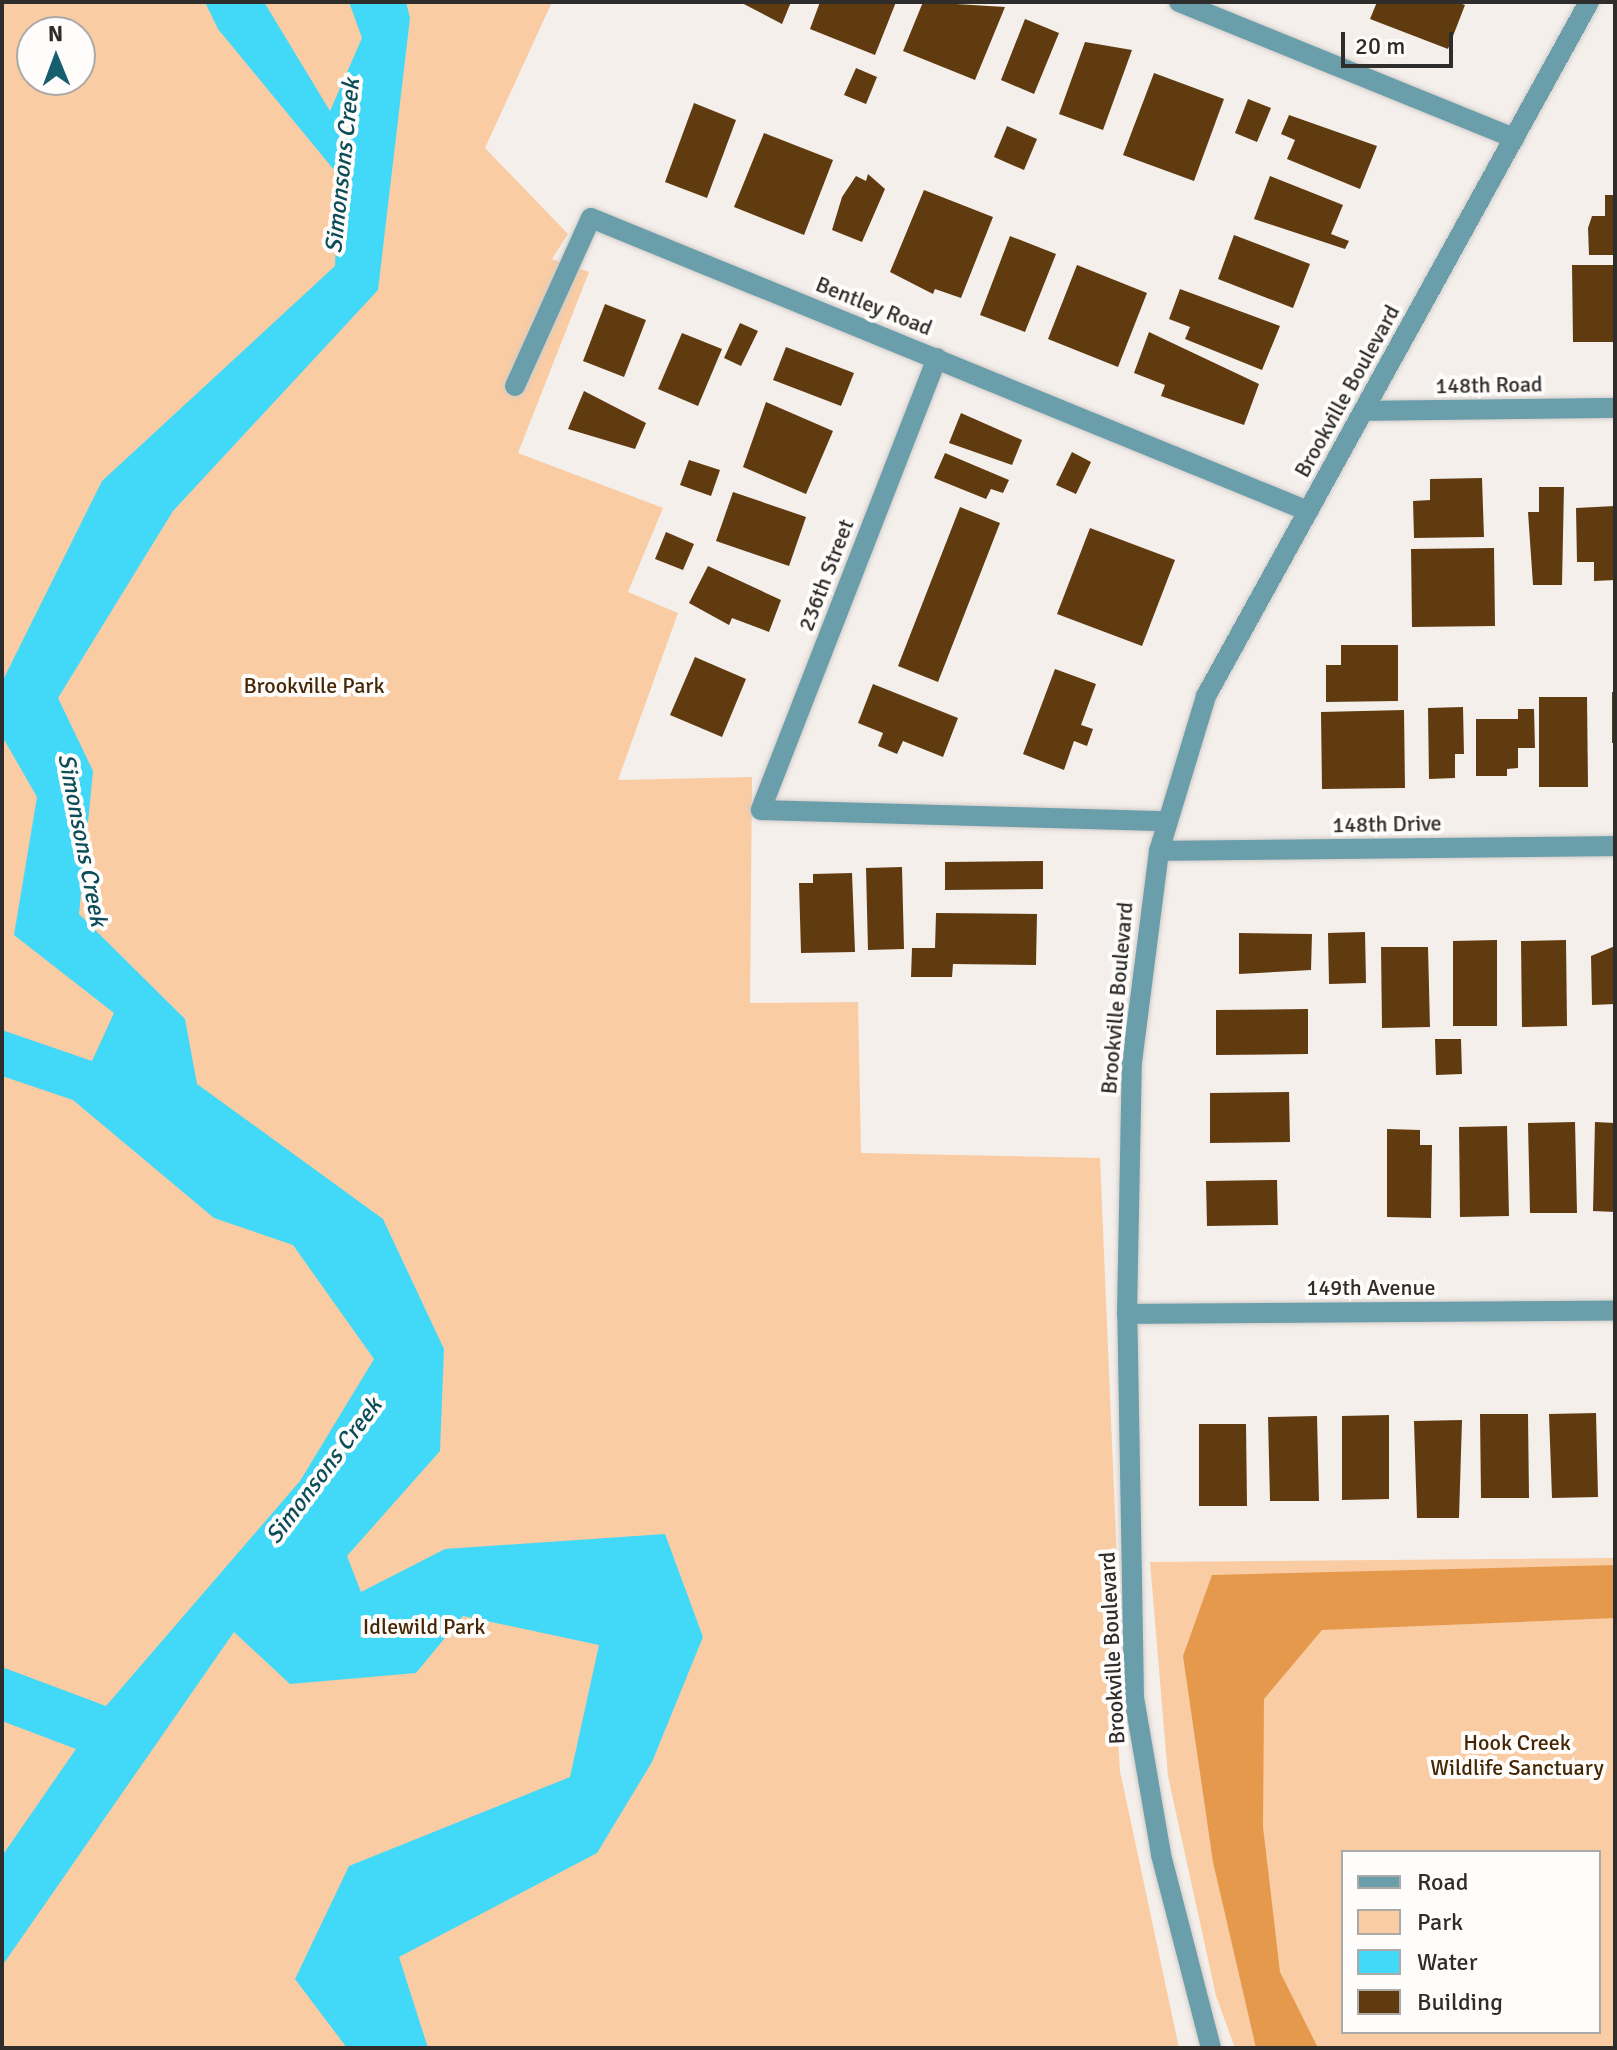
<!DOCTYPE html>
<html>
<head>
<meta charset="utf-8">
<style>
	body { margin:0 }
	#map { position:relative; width:1617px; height:2050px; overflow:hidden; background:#f4efeb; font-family:Signika,sans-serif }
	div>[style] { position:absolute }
	.green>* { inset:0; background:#f9cca3 }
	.forest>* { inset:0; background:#e5994c }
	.water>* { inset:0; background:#42d8f8 }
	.building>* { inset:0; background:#613b10 }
	.roads { filter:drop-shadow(0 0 2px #d1ccc8) drop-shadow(0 0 2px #d1ccc8) }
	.minor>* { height:20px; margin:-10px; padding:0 10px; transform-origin:10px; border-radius:10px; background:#6a9eab }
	span { translate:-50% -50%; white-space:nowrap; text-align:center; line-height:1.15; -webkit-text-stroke:8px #fffdfb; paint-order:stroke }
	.street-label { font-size:22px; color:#2f2d2b }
	.park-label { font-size:22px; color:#452705 }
	.water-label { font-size:24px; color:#0d4d5a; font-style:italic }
	.frame { position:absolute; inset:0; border:4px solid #2f2d2b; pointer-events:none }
	.legend { position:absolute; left:1341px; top:1850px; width:260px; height:184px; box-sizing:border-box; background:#fffdfb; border:2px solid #acaaa8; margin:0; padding:10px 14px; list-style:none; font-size:24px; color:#2f2d2b }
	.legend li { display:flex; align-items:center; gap:16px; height:40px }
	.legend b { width:40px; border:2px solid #acaaa8 }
	.north { position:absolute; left:16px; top:16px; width:80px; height:80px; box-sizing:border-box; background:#fffdfb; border:2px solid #acaaa8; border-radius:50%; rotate:359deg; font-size:22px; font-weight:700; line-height:32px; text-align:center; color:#2f2d2b }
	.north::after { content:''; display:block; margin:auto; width:28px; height:36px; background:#175f6f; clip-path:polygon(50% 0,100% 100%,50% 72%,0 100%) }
	.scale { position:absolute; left:1341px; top:32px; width:112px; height:36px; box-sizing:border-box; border:4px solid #2f2d2b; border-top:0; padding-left:10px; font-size:24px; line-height:28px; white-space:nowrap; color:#2f2d2b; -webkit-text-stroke:6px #fffdfb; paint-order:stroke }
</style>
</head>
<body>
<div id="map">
	<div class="green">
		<i style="clip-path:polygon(evenodd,2px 2px,552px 2px,485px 148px,568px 234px,552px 259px,589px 272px,518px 453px,663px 508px,628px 592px,678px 613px,618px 780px,752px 777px,750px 1003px,858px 1002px,861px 1153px,1100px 1158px,1118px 1586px,1108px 1587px,1120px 1771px,1179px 2048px,2px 2048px,2px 2px,32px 32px,80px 32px,80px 80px,32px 80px,32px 32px)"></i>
		<i style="clip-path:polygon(evenodd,1615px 1558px,1615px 2048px,1235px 2048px,1216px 1996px,1168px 1776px,1150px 1562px,1615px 1558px,1343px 1852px,1599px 1852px,1599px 2032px,1343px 2032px,1343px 1852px)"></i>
	</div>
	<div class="forest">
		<i style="clip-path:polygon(1615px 1565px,1615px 1618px,1322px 1630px,1264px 1699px,1263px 1827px,1280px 1972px,1318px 2048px,1256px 2048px,1213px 1862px,1183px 1656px,1212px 1575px)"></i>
	</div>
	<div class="water">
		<i style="clip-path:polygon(205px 2px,264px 2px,330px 111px,362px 38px,349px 2px,406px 2px,410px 18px,378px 290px,173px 511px,58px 698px,93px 771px,79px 914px,185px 1019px,197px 1084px,383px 1219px,444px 1349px,440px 1451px,347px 1556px,361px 1592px,445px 1549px,665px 1534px,703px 1637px,652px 1762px,597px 1853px,399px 1957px,428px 2048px,347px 2048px,295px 1979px,349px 1866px,570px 1777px,599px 1645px,463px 1616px,416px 1673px,290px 1684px,234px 1632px,2px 1966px,2px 1856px,76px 1749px,2px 1721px,2px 1667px,106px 1706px,300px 1481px,374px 1359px,293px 1245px,214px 1218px,73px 1100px,2px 1076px,2px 1030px,92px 1061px,114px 1013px,14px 935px,37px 797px,2px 736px,2px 682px,102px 481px,335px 266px,339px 176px,218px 29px)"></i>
	</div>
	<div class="building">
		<i style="clip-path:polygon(740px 2px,791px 2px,782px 24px)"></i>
		<i style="clip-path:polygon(820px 2px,896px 2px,875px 55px,810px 29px)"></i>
		<i style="clip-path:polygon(923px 2px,1005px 7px,975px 80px,903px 51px)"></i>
		<i style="clip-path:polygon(1377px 2px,1456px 2px,1465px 5px,1448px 49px,1370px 19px)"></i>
		<i style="clip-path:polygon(1025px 19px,1059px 33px,1034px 94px,1001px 80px)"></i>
		<i style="clip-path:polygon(1085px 42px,1132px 50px,1103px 130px,1059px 114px)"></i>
		<i style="clip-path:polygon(856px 68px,877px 77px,866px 104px,844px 95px)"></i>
		<i style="clip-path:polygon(1154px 73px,1224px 99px,1194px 181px,1123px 155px)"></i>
		<i style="clip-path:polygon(1248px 99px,1271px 108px,1257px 142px,1235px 133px)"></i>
		<i style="clip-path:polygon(694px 103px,736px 120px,707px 198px,665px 182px)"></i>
		<i style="clip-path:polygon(1289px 115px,1377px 146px,1360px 189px,1287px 159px,1295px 140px,1281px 134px)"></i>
		<i style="clip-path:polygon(1007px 126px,1037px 139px,1024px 170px,994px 157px)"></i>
		<i style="clip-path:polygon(764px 133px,833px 160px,804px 235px,734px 207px)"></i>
		<i style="clip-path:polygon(868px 174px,885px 189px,862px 242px,832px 230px,842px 197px,856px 176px,866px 181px)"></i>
		<i style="clip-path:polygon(1270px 176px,1343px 205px,1331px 234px,1349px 241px,1345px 249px,1254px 219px)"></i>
		<i style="clip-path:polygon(924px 190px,993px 217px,961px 298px,935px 289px,933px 294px,890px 272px)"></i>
		<i style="clip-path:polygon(1605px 195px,1615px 195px,1615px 255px,1589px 255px,1588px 228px,1592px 216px,1605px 216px)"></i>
		<i style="clip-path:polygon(1234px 235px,1310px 264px,1293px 308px,1218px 279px)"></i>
		<i style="clip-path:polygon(1010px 236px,1056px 254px,1025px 332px,980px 315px)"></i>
		<i style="clip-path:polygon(1077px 265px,1147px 293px,1118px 367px,1048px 339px)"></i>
		<i style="clip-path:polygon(1572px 265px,1615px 265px,1615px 342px,1573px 342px)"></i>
		<i style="clip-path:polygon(1180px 289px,1280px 326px,1262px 370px,1185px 339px,1190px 327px,1169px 319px)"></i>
		<i style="clip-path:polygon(605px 304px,646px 320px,624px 377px,583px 361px)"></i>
		<i style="clip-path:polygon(740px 323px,758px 331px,741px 366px,724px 358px)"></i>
		<i style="clip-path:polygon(1149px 332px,1259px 384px,1244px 425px,1161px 396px,1165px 385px,1134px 373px)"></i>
		<i style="clip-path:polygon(682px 333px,722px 349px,698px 406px,658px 389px)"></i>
		<i style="clip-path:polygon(786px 347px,854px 373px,841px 406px,773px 380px)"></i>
		<i style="clip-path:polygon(584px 391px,646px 423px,635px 449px,568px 429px)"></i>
		<i style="clip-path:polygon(766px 402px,833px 431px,806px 494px,743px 467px)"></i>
		<i style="clip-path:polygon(961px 413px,1022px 440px,1012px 465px,949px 443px)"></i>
		<i style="clip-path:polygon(1072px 452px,1091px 462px,1076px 494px,1056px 485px)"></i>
		<i style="clip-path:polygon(945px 453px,1009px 480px,1003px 493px,991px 489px,986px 499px,934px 478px)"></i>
		<i style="clip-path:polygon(689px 460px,720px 470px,711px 496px,680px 485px)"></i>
		<i style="clip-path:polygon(1482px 478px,1484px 537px,1414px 538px,1413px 501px,1430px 500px,1430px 479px)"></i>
		<i style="clip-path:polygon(1539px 487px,1564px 487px,1562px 585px,1533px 585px,1528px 512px,1539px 512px)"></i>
		<i style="clip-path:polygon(733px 492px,806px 517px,789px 566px,716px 541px)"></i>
		<i style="clip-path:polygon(1615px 506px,1615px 580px,1594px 581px,1594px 562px,1577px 562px,1576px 508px)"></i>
		<i style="clip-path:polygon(960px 507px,1000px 523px,938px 682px,898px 666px)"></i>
		<i style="clip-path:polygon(1090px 528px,1175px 560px,1142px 646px,1057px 614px)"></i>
		<i style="clip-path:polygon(666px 532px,694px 544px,683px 570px,655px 559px)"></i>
		<i style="clip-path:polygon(1494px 548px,1495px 626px,1412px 627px,1411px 549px)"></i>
		<i style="clip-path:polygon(708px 566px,781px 600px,769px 632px,732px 618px,729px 625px,689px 603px)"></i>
		<i style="clip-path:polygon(1341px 645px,1398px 645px,1398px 701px,1326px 702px,1326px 665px,1341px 665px)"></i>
		<i style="clip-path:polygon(695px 657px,746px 679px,722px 737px,670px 715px)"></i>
		<i style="clip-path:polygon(1055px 669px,1096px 684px,1081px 725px,1093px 729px,1087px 746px,1074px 741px,1064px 770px,1023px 754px)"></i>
		<i style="clip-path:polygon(873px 684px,958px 718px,943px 757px,903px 741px,897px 754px,878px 746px,883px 733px,858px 723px)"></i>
		<i style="clip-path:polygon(1612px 692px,1615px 692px,1615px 743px,1612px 743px)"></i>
		<i style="clip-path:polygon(1539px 697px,1587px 697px,1588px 787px,1539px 787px)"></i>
		<i style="clip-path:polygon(1463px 707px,1464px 754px,1455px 754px,1455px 778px,1429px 779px,1428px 708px)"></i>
		<i style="clip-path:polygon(1518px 709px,1534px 709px,1535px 748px,1518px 748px,1518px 768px,1507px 769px,1507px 776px,1476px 776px,1476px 719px,1518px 719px)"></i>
		<i style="clip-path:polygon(1404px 710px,1405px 788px,1322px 789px,1321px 712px)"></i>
		<i style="clip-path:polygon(1043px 861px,1043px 889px,945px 890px,945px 862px)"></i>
		<i style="clip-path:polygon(902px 867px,904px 949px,868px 950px,866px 868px)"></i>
		<i style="clip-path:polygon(852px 873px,855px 952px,801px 953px,799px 883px,813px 883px,813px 874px)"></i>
		<i style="clip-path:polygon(936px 913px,1037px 914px,1036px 965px,953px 964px,952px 977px,911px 977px,912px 948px,935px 948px)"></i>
		<i style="clip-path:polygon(1365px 932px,1366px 983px,1329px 984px,1328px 933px)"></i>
		<i style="clip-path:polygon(1239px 933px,1312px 934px,1311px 970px,1239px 974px)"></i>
		<i style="clip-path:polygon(1497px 940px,1497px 1026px,1453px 1026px,1453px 941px)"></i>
		<i style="clip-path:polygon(1566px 940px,1567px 1026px,1522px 1027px,1521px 941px)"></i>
		<i style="clip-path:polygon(1615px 946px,1615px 1004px,1592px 1005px,1591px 956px)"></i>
		<i style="clip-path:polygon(1381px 947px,1428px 947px,1430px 1027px,1382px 1028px)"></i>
		<i style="clip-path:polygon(1308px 1009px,1308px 1054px,1216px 1055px,1216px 1010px)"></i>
		<i style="clip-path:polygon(1435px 1039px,1461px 1039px,1462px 1074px,1436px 1075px)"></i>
		<i style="clip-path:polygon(1289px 1092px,1290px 1142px,1210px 1143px,1210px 1093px)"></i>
		<i style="clip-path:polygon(1575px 1122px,1577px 1213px,1530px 1213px,1528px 1123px)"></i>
		<i style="clip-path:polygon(1595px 1122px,1615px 1123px,1615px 1212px,1593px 1211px)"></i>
		<i style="clip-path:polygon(1507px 1126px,1509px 1216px,1460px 1217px,1459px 1127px)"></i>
		<i style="clip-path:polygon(1387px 1129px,1420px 1130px,1420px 1145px,1432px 1145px,1431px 1218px,1387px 1217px)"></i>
		<i style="clip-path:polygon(1277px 1180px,1278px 1225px,1207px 1226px,1206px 1181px)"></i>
		<i style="clip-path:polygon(1596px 1413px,1598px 1497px,1552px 1498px,1549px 1414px)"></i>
		<i style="clip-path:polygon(1480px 1414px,1528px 1414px,1529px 1498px,1481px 1498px)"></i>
		<i style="clip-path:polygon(1389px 1415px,1389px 1499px,1342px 1500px,1342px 1416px)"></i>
		<i style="clip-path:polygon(1317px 1416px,1319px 1501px,1270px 1501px,1268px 1417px)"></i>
		<i style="clip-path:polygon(1462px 1420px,1459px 1518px,1417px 1518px,1414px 1421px)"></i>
		<i style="clip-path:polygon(1199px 1424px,1246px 1424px,1247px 1506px,1199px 1506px)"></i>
	</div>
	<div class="roads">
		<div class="minor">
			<i style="left:1179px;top:2px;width:362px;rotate:22.1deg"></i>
			<i style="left:937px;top:358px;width:485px;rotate:111.3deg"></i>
			<i style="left:761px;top:810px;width:405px;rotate:1.6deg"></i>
			<i style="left:515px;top:386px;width:184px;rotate:-65.7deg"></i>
			<i style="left:591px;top:218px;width:775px;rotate:22.23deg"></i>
			<i style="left:1364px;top:411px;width:251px;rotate:-0.7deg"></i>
			<i style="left:1159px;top:851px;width:456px;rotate:-0.6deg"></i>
			<i style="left:1127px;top:1314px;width:488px;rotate:-0.4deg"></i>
			<i style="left:1211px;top:2048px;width:200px;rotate:-104.5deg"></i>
			<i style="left:1161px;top:1854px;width:159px;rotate:-99.8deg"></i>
			<i style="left:1134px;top:1697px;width:383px;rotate:-91deg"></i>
			<i style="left:1127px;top:1314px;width:252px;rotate:-88.9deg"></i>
			<i style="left:1132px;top:1062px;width:213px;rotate:-82.7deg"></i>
			<i style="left:1159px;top:851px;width:162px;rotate:-73.1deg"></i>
			<i style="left:1206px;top:696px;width:793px;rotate:-61.11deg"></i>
		</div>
	</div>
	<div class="street-label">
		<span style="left:874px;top:306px;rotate:22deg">Bentley Road</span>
		<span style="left:1489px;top:385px;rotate:-1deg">148th Road</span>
		<span style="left:1347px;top:391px;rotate:-61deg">Brookville Boulevard</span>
		<span style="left:826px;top:575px;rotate:-69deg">236th Street</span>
		<span style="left:1387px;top:824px;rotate:-1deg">148th Drive</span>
		<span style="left:1117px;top:998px;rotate:-85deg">Brookville Boulevard</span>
		<span style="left:1371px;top:1288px">149th Avenue</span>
		<span style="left:1112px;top:1648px;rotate:-93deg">Brookville Boulevard</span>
	</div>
	<div class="park-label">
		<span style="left:314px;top:686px">Brookville Park</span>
		<span style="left:424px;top:1627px">Idlewild Park</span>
		<span style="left:1517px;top:1755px">Hook Creek<br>Wildlife Sanctuary</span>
	</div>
	<div class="water-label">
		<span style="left:343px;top:166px;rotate:-84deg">Simonsons Creek</span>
		<span style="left:82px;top:840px;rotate:79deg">Simonsons Creek</span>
		<span style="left:324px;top:1471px;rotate:-53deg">Simonsons Creek</span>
	</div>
	<div class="frame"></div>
	<ul class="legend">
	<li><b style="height:10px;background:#6a9eab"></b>Road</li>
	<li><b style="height:22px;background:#f9cca3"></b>Park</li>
	<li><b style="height:22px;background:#42d8f8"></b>Water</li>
	<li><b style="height:22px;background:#613b10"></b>Building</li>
	</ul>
	<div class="north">N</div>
	<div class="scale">20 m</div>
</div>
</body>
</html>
